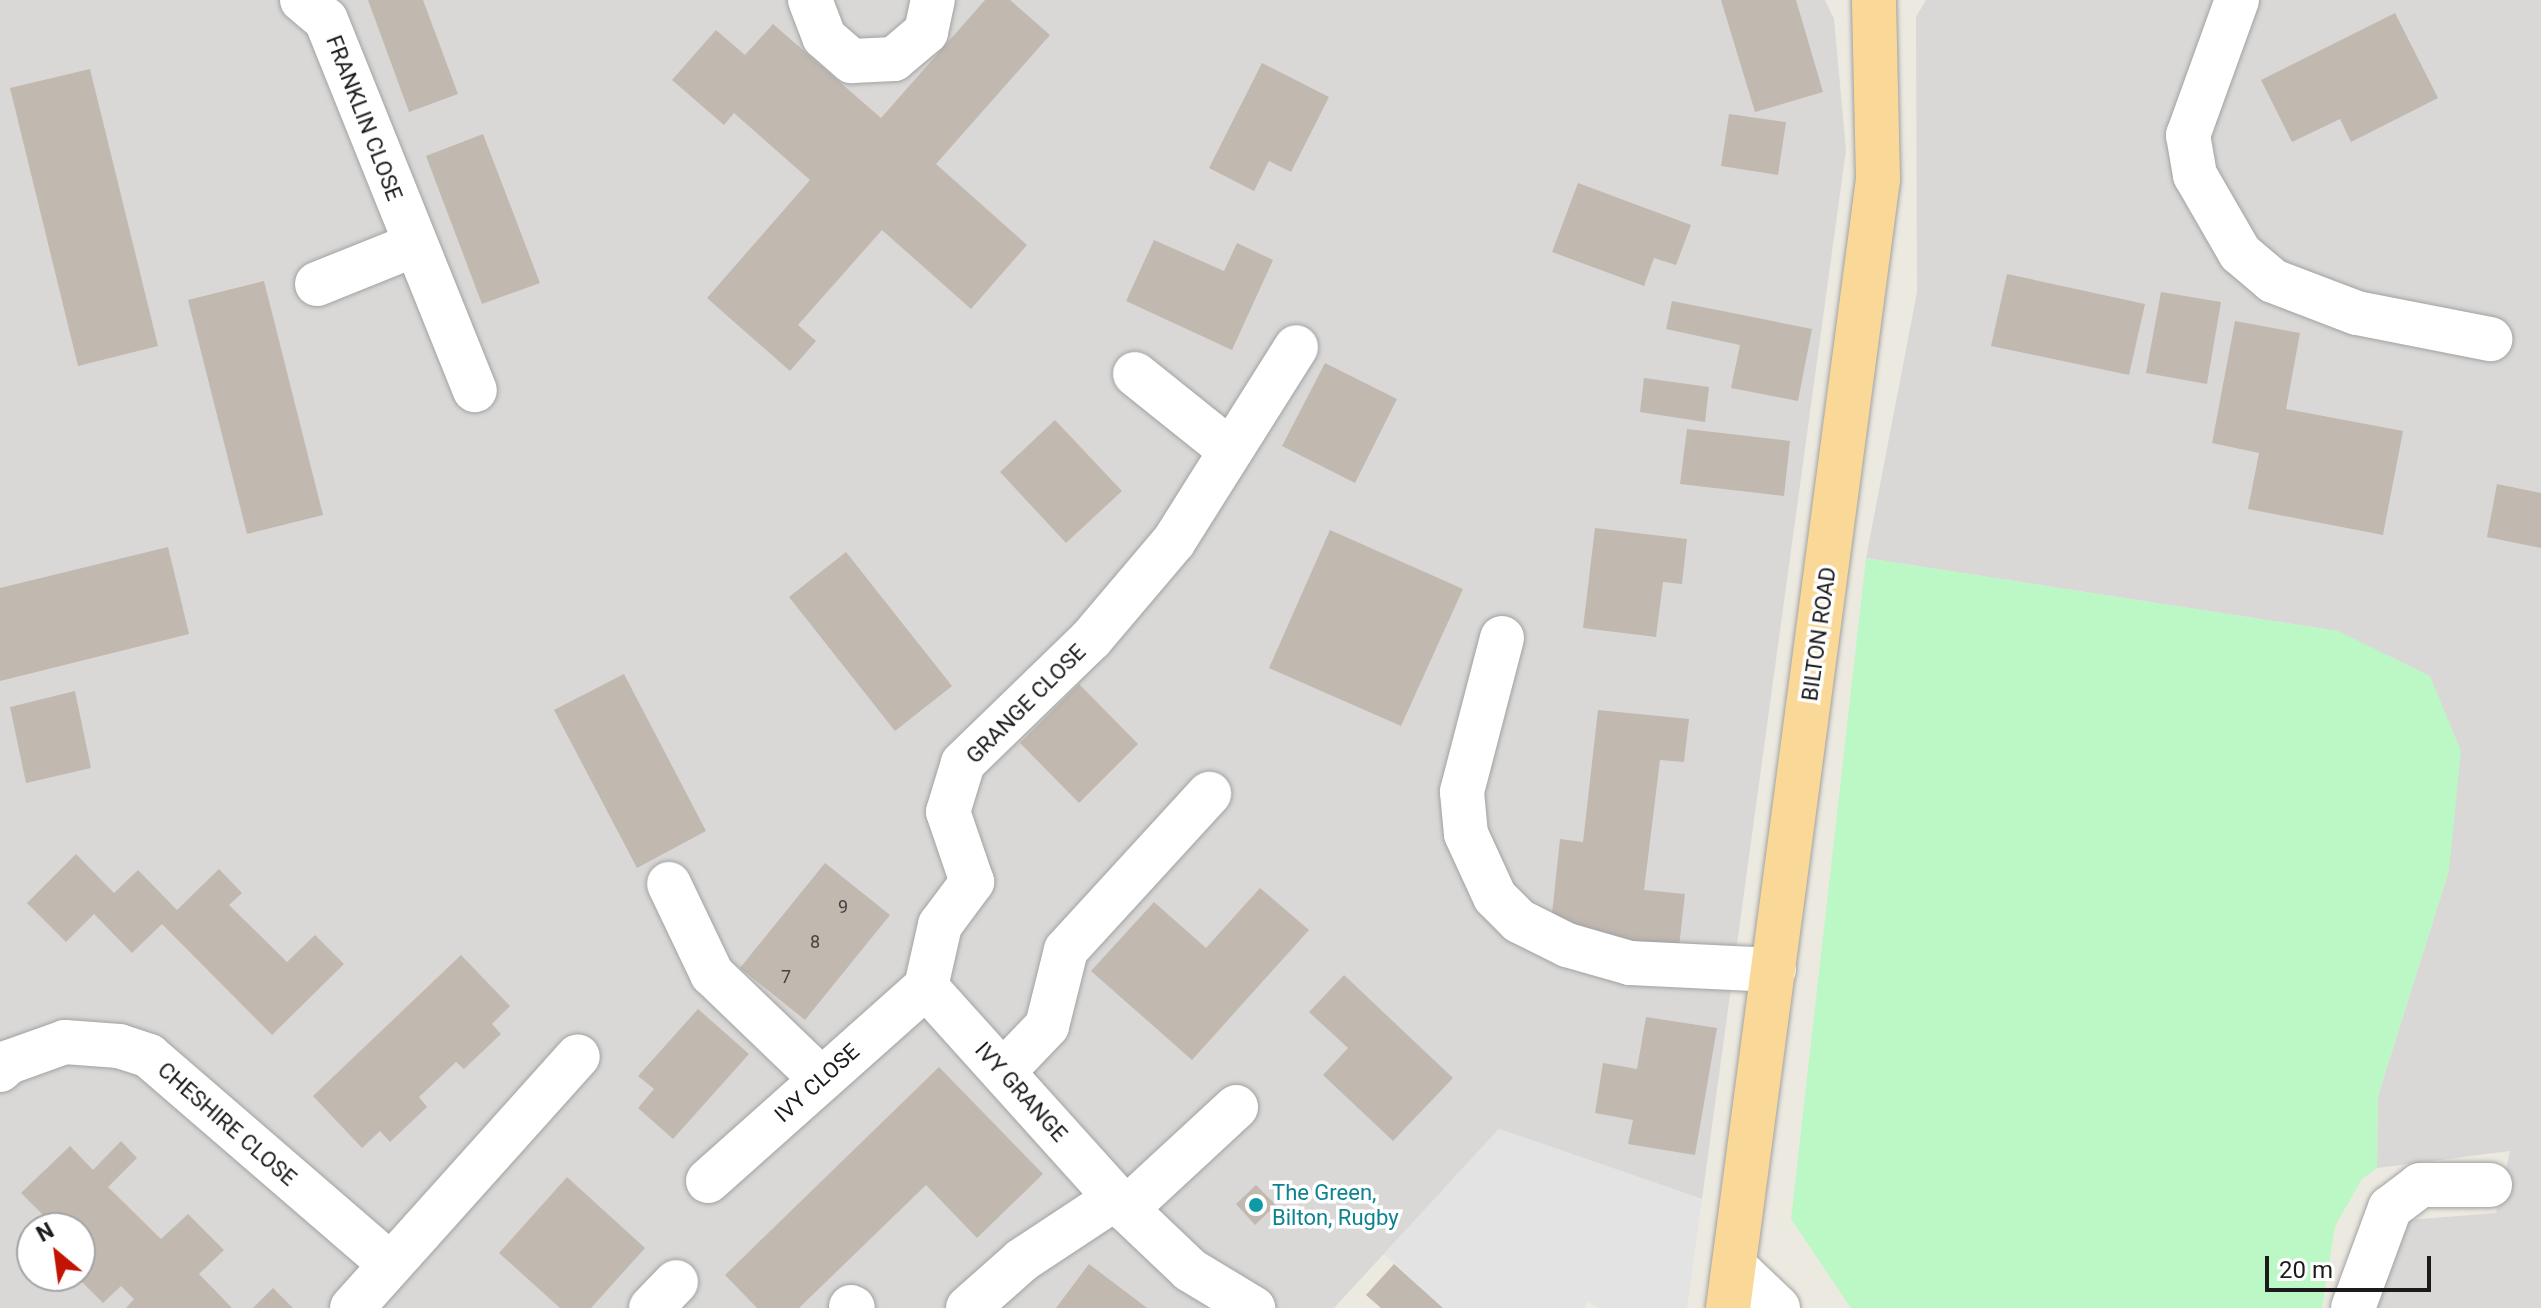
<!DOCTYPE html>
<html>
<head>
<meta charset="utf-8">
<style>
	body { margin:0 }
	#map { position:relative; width:2541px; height:1308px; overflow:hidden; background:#ece9e0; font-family:Roboto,sans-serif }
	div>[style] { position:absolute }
	.residential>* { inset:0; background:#d9d8d7 }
	.park>* { inset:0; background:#bbf8c5 }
	.parking>* { inset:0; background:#e3e3e3 }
	.building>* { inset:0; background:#c1b8b0 }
	.roads { filter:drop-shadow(0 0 2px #a2a2a2) drop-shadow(0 0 2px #a2a2a2) }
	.minor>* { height:44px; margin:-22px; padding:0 22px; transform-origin:22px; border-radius:22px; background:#fff }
	.major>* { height:44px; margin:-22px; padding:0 22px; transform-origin:22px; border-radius:22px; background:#fad897 }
	.dots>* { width:22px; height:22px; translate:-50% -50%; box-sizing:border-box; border:4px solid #fff; border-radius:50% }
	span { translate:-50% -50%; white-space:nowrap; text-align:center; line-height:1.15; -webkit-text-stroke:7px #fff; paint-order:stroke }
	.number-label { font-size:18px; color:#444240 }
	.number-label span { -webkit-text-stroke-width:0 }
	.street-label { font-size:22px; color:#1b1b1b }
	.culture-label { font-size:22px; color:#0d838f }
	.left { translate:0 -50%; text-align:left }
	.north { position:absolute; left:16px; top:1212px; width:80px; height:80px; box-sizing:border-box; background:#fff; border:2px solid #a4a4a4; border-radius:50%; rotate:331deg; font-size:22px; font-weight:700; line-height:32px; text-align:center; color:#1b1b1b }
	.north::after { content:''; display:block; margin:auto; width:28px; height:36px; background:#c31403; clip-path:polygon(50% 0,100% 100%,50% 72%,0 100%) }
	.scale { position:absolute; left:2265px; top:1256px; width:166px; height:36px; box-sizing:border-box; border:4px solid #1b1b1b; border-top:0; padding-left:10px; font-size:24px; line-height:28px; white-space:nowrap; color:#1b1b1b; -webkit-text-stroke:6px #fff; paint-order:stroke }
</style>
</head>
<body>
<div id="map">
	<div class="residential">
		<i style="clip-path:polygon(evenodd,0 0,1825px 0,1834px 19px,1846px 150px,1702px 1199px,1499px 1129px,1334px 1308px,0 1308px,0 0,32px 1228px,80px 1228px,80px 1276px,32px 1276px,32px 1228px)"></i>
		<i style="clip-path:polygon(1926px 0,2541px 0,2541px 1308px,2370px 1308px,2408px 1220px,2496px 1213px,2510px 1151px,2377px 1168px,2378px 1096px,2449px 870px,2338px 631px,1866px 558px,1917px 292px,1916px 17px)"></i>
	</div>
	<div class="park">
		<i style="clip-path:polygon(1866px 558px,2338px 631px,2430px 676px,2461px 751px,2449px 870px,2378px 1096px,2377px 1168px,2362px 1179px,2335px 1226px,2322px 1308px,1851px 1308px,1791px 1219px)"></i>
	</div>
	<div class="parking">
		<i style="clip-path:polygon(1499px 1129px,1702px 1199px,1687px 1308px,1598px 1308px,1588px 1301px,1584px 1308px,1443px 1308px,1384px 1254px)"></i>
	</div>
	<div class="building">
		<i style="clip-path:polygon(368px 0,423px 0,458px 94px,409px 112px)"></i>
		<i style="clip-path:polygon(985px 0,1010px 0,1050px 35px,936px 164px,1027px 245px,971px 309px,882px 230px,798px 325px,816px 341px,790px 371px,707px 298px,810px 180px,734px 113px,724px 125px,672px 80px,716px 30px,745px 55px,773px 24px,881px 118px)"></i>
		<i style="clip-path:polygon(1721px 0,1796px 0,1823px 92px,1755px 112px)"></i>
		<i style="clip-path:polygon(2395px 13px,2438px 98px,2351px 142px,2340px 119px,2292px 142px,2261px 80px)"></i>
		<i style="clip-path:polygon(1262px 63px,1329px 97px,1291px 172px,1269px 161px,1254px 191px,1209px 168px)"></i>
		<i style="clip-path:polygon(90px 69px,158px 346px,78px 366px,10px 88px)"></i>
		<i style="clip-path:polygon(1729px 114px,1786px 122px,1778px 175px,1721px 166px)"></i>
		<i style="clip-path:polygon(483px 134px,540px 283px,482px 304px,426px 156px)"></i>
		<i style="clip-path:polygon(1578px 183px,1691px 225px,1676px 265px,1654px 258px,1644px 286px,1552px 252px)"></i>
		<i style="clip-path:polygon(1154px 240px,1224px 271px,1237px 243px,1273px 260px,1232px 350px,1126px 301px)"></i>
		<i style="clip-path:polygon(2007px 274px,2145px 304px,2129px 375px,1991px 346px)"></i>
		<i style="clip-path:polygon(264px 281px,323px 515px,247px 534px,188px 300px)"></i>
		<i style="clip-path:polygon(2161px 292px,2221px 302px,2207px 384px,2146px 373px)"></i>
		<i style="clip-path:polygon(1672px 301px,1812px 329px,1798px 401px,1731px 388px,1740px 345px,1666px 329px)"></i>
		<i style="clip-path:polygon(2235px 321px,2300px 333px,2286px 409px,2403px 431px,2383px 535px,2248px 509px,2259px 453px,2212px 443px)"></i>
		<i style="clip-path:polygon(1325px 363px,1397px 399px,1355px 483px,1282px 446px)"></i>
		<i style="clip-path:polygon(1644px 378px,1709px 387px,1705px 422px,1640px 412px)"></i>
		<i style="clip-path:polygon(1055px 420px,1122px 491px,1066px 543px,1000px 472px)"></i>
		<i style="clip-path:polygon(1687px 429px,1790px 441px,1784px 496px,1680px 484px)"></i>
		<i style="clip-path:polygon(2497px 484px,2541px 493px,2541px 548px,2487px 537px)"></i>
		<i style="clip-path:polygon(1595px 528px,1687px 539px,1682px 584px,1663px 582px,1656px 637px,1583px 628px)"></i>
		<i style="clip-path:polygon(1330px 530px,1463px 589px,1401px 726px,1269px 668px)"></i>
		<i style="clip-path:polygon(168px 547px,189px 634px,0 681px,0 588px)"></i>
		<i style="clip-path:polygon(846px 552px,952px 686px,895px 731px,789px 597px)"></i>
		<i style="clip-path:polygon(624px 674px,706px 831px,637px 868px,554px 710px)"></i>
		<i style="clip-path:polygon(1079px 684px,1138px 744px,1079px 803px,1020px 743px)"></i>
		<i style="clip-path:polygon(75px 691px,91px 768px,26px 783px,10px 707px)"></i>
		<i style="clip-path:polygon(1598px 710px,1689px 719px,1684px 762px,1660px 760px,1644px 890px,1685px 894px,1679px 947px,1550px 933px,1560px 839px,1583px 842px)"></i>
		<i style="clip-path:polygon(76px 854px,114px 893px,138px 870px,177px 910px,219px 869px,242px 893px,229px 905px,287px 962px,315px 935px,344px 964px,272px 1035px,162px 924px,132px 953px,94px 914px,66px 942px,27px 903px)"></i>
		<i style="clip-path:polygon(825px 863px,890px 915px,805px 1020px,740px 968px)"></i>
		<i style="clip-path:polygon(1260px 888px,1309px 930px,1192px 1060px,1091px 971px,1154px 902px,1206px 948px)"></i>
		<i style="clip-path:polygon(461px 955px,510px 1006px,492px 1024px,501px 1034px,464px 1069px,456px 1062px,419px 1097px,427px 1107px,390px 1142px,380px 1131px,362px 1148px,313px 1096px)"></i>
		<i style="clip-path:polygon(1344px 975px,1453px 1078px,1393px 1141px,1323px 1075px,1348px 1048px,1309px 1012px)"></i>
		<i style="clip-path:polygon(698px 1009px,749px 1054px,673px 1139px,638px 1108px,654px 1089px,638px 1076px)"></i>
		<i style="clip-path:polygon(1646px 1017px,1717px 1028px,1695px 1155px,1628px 1144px,1633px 1120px,1595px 1113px,1603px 1063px,1637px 1069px)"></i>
		<i style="clip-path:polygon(939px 1067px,1043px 1174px,977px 1238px,926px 1185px,799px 1308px,757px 1308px,725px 1275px)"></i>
		<i style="clip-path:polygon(121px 1141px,137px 1158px,108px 1187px,161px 1239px,188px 1214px,224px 1250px,199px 1274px,232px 1308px,126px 1308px,134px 1299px,121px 1286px,103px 1303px,76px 1276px,80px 1276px,80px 1228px,56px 1228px,21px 1193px,70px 1146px,93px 1170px)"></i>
		<i style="clip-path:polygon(567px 1177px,645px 1248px,591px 1308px,560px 1308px,499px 1253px)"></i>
		<i style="clip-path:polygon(1256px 1185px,1276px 1205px,1255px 1225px,1236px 1204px)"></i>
		<i style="clip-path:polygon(1089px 1264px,1147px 1308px,1056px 1308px)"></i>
		<i style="clip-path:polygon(1394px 1264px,1443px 1308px,1381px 1308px,1366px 1295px)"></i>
		<i style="clip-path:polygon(273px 1288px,293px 1308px,253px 1308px)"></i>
	</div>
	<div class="roads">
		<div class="minor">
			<i style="left:302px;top:0;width:31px;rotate:40deg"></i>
			<i style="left:326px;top:20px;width:399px;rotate:68.1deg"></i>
			<i style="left:810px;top:0;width:40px;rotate:69deg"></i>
			<i style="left:824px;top:37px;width:37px;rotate:41deg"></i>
			<i style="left:852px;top:61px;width:42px;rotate:-2.7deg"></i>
			<i style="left:894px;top:59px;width:42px;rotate:-40.2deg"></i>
			<i style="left:926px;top:32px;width:33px;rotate:-78deg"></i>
			<i style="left:2237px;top:0;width:144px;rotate:109.9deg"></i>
			<i style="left:2188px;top:135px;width:41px;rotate:80.1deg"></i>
			<i style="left:2195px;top:175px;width:90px;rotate:60deg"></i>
			<i style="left:2240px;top:253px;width:43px;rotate:40.3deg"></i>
			<i style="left:2273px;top:281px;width:90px;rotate:20.9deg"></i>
			<i style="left:2357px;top:313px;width:136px;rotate:11.1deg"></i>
			<i style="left:317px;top:284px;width:105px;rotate:-21.9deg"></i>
			<i style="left:1135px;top:374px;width:122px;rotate:38.7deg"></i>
			<i style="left:1502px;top:638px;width:159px;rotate:104.6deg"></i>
			<i style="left:1462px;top:792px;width:42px;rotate:84.6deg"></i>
			<i style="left:1466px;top:834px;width:69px;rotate:65.3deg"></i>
			<i style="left:1495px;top:897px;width:34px;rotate:45deg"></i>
			<i style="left:1519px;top:921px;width:54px;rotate:26.6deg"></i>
			<i style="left:1567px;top:945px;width:66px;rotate:15.9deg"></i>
			<i style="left:1630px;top:963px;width:144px;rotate:2.8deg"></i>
			<i style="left:669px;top:884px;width:100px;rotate:64.5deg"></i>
			<i style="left:712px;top:974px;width:151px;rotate:43.9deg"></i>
			<i style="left:926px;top:987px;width:64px;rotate:-77.3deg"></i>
			<i style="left:940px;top:925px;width:54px;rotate:-53.3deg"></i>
			<i style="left:972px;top:882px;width:74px;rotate:-108.9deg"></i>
			<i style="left:948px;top:812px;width:51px;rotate:-73deg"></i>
			<i style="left:963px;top:763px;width:178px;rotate:-44.1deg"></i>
			<i style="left:1091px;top:639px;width:128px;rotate:-49.7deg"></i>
			<i style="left:1174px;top:541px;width:229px;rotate:-57.8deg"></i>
			<i style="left:926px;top:987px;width:299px;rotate:48deg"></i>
			<i style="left:1126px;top:1209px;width:88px;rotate:43.6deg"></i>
			<i style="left:1190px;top:1270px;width:74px;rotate:31.1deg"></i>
			<i style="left:0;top:1070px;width:12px;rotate:-42deg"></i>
			<i style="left:9px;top:1062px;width:59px;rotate:-19.7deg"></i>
			<i style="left:65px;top:1042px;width:54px;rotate:4.2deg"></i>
			<i style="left:119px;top:1046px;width:32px;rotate:18deg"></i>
			<i style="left:149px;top:1056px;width:317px;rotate:40.8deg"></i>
			<i style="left:1003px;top:1072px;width:64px;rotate:-46.3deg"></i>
			<i style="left:1047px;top:1026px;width:78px;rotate:-76deg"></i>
			<i style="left:1066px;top:950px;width:212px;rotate:-47.5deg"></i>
			<i style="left:708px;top:1181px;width:292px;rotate:-41.7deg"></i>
			<i style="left:1126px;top:1209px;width:150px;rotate:-42.8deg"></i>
			<i style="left:1736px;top:1268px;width:58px;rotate:43.6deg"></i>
			<i style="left:851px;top:1307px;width:2px;rotate:27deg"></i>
			<i style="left:352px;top:1308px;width:338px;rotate:-48.1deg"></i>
			<i style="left:651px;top:1308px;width:36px;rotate:-46deg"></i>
			<i style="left:968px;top:1308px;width:72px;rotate:-41.6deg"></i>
			<i style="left:1022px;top:1260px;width:113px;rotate:-33.4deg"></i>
			<i style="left:2353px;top:1308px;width:107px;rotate:-69.7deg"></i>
			<i style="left:2390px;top:1208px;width:38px;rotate:-37deg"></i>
			<i style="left:2420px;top:1185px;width:70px"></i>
		</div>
		<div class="major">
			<i style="left:1728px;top:1308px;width:1139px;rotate:-82.43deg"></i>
			<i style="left:1878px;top:179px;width:179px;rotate:-91.3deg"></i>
		</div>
	</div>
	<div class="dots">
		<i style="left:1256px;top:1205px;background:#0f9aa8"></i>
	</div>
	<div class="number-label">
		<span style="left:843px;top:907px">9</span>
		<span style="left:815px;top:942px">8</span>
		<span style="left:786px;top:977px">7</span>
	</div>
	<div class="street-label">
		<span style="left:364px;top:118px;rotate:69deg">FRANKLIN CLOSE</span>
		<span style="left:1819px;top:634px;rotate:-82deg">BILTON ROAD</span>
		<span style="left:1026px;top:704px;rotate:-45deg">GRANGE CLOSE</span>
		<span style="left:817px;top:1083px;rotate:-42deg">IVY CLOSE</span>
		<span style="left:1021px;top:1092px;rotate:48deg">IVY GRANGE</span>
		<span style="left:227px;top:1124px;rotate:41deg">CHESHIRE CLOSE</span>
	</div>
	<div class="culture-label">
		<span class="left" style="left:1272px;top:1205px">The Green,<br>Bilton, Rugby</span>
	</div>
	<div class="north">N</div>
	<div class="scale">20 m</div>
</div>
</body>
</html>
